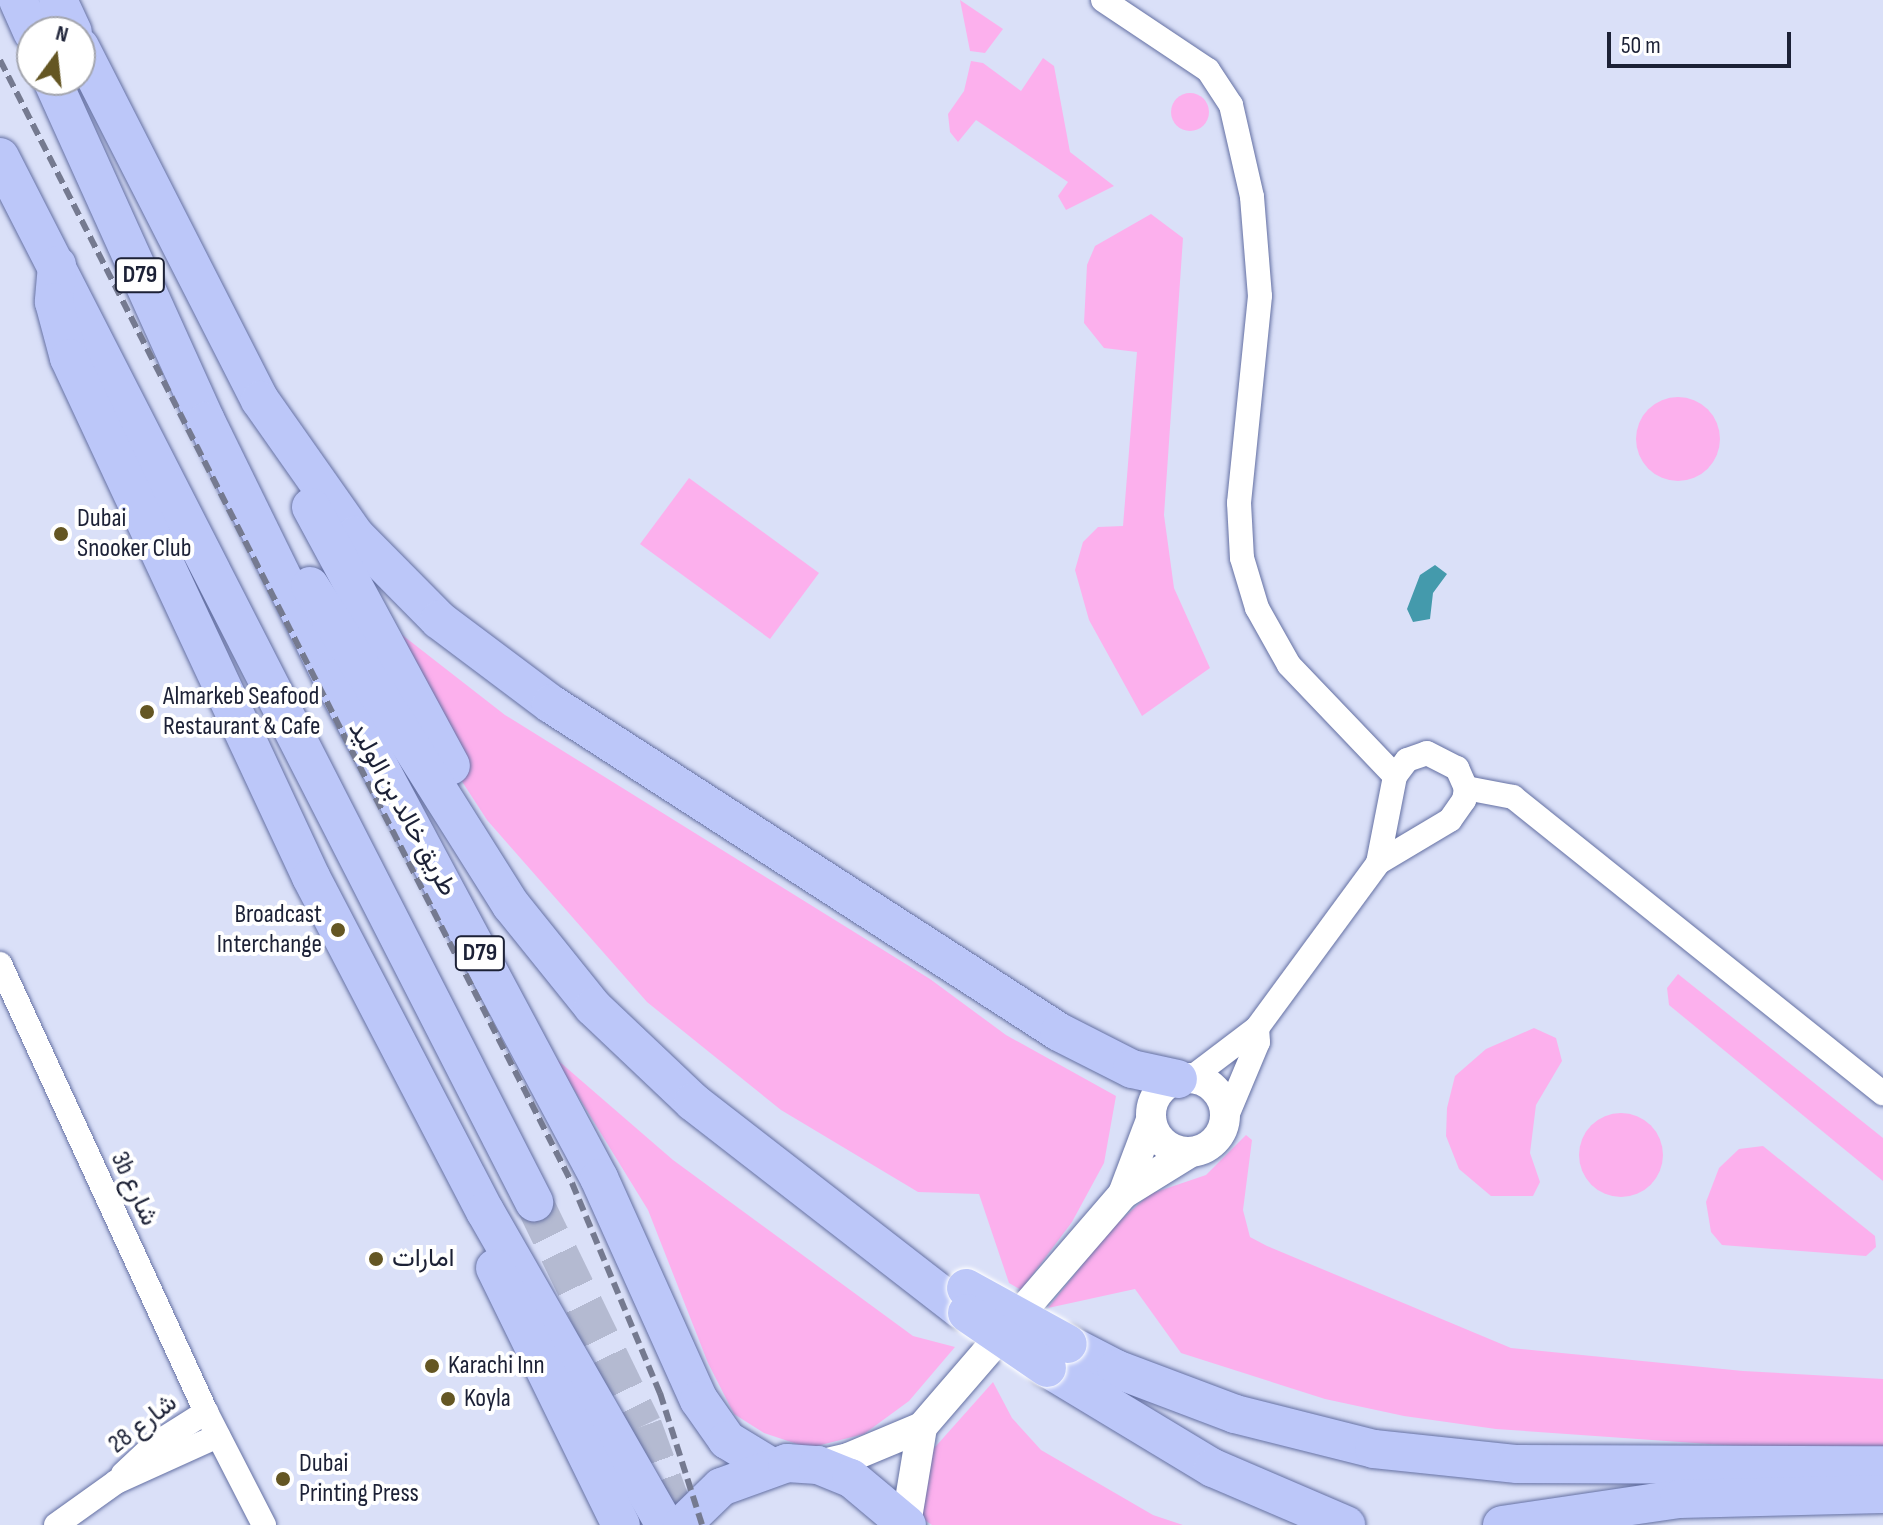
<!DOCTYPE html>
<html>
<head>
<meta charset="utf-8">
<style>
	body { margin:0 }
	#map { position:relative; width:1883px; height:1525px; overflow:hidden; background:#dae0f8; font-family:"Sofia Sans Condensed",Vazirmatn,sans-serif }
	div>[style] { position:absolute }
	.green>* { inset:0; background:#fcb0ed }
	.round { border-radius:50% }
	.water>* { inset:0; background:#449aac }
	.primary-tunnel>* { height:38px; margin-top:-19px; transform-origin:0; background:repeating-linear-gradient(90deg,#b4bad1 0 38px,transparent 0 57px) }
	.roads { filter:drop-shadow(0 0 2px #6470a3) drop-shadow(0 0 2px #6470a3) }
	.minor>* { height:24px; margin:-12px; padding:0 12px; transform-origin:12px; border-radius:12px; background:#fff }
	.tertiary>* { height:30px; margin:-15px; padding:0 15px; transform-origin:15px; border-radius:15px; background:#fff }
	.tertiary>.ring { margin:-15px; padding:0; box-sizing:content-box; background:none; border:30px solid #fff; border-radius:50% }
	.primary>* { height:38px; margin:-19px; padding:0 19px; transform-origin:19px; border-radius:19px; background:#bcc7f9 }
	.rail>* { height:6px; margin-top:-3px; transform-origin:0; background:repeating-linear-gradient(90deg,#757a90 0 12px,transparent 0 18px) }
	.bridges { filter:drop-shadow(0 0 2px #fff) drop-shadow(0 0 2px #fff) }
	.primary-bridge>* { height:38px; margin:-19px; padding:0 19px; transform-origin:19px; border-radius:19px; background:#bcc7f9 }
	.dots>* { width:22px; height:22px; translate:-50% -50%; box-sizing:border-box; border:4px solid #fff; border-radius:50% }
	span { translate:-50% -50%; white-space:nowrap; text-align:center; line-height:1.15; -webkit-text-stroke:8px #fff; paint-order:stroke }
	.shield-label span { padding:2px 6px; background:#fff; border:2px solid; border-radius:6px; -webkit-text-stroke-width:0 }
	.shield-label { font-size:24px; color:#1c2136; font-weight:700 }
	.poi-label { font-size:26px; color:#1c2136 }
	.left { translate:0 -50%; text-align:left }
	.right { translate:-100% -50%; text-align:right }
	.street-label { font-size:26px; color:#1c2136 }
	.north { position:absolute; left:16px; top:16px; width:80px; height:80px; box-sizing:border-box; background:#fff; border:2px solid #a4a6af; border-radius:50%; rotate:15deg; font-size:22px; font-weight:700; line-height:32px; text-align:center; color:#1c2136 }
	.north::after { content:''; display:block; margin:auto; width:28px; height:36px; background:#645623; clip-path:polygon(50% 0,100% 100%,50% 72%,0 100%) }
	.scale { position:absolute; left:1607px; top:32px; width:184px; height:36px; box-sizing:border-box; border:4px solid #1c2136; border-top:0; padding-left:10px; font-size:24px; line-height:28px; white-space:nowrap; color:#1c2136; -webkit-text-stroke:6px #fff; paint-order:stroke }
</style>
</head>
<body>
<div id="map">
	<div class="green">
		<i style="clip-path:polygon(960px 0,1003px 29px,985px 53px,970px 51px)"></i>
		<i style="clip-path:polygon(1043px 58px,1054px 66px,1070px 152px,1114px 186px,1066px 210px,1058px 196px,1068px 182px,976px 120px,958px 142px,950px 132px,948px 114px,964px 91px,971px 61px,983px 63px,1021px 91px)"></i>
		<i class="round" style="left:1171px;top:93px;width:38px;height:38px"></i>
		<i style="clip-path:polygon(1151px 214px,1183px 238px,1164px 515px,1174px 588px,1210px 668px,1142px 716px,1089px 620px,1075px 570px,1083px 542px,1098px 527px,1123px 526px,1137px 352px,1104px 348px,1084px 323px,1087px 265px,1095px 246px)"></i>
		<i class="round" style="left:1636px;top:397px;width:84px;height:84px"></i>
		<i style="clip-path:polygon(689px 478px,819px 573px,770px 639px,640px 544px)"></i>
		<i style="clip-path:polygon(383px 620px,505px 715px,930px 979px,1006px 1035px,1116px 1096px,1104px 1163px,1072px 1222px,1021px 1290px,1009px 1283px,979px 1194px,918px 1192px,781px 1110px,647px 1002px,487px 820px,452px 766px)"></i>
		<i style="clip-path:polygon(1678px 974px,1883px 1138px,1883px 1181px,1669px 1005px,1667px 988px)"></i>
		<i style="clip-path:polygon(1534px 1028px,1556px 1038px,1562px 1061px,1536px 1105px,1530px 1153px,1540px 1182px,1533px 1196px,1491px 1196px,1459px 1169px,1446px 1136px,1447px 1108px,1455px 1076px,1486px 1049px)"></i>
		<i style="clip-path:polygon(554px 1057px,673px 1160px,913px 1336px,955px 1347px,909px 1401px,864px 1434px,809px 1448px,764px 1433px,734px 1414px,708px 1363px,648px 1210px)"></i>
		<i class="round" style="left:1579px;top:1113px;width:84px;height:84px"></i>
		<i style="clip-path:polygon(1246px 1135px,1252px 1140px,1243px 1210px,1250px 1237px,1267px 1246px,1511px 1348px,1743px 1371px,1883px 1379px,1883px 1451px,1793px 1450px,1496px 1429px,1404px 1416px,1325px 1399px,1181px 1353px,1135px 1289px,1048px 1308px,1111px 1229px,1150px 1194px,1206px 1175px)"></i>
		<i style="clip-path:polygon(1763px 1146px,1875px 1236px,1876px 1247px,1866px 1256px,1722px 1245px,1711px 1232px,1706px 1202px,1719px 1168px,1739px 1149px)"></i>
		<i style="clip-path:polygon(993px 1382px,1012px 1418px,1041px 1450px,1153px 1515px,1183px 1525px,932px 1525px,917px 1515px,920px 1464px)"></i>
	</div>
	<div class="water">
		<i style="clip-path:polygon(1435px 565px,1447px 574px,1433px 593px,1430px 619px,1413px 622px,1407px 609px,1420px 575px)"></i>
	</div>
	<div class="primary-tunnel">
		<i style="left:534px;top:1202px;width:249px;rotate:64.1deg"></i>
		<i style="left:643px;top:1426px;width:105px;rotate:70deg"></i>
	</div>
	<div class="roads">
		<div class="minor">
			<i style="left:1103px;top:0;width:126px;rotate:33.7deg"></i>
			<i style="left:1208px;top:70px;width:42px;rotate:56.7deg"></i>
			<i style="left:1231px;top:105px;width:94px;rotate:77.1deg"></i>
			<i style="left:1252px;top:197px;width:99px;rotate:85.4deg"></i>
			<i style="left:1260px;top:296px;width:208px;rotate:95.8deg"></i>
			<i style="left:1239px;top:503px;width:55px;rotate:86.9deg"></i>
			<i style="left:1242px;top:558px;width:52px;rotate:73.3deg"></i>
			<i style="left:1257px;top:608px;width:65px;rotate:60.7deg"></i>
			<i style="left:1289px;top:665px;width:153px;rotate:46.3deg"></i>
			<i style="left:1427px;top:753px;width:34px;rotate:27deg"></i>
			<i style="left:1457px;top:768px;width:22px;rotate:66deg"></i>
			<i style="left:1466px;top:788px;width:12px;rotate:99deg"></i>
			<i style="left:1464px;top:800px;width:24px;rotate:125deg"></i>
			<i style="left:1450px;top:820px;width:84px;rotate:149.2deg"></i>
			<i style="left:1378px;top:863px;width:89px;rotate:-78.9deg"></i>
			<i style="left:1395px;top:776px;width:20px;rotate:-53deg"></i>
			<i style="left:1407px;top:760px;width:21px;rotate:-19deg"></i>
			<i style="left:1466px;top:788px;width:48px;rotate:10.8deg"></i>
			<i style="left:1513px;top:797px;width:474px;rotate:38.7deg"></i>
			<i style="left:0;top:964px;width:493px;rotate:65.3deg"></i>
			<i style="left:206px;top:1412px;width:127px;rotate:62.8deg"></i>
			<i style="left:1191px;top:1078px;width:83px;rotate:-37.1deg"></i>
			<i style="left:1257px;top:1028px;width:205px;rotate:-53.7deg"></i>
			<i style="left:1226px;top:1118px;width:82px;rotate:-67.2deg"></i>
			<i style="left:1258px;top:1042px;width:14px;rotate:-94deg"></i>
			<i style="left:123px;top:1474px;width:42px;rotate:-43.1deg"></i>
			<i style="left:154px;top:1445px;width:62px;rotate:-32.4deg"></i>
			<i style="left:56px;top:1525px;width:74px;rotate:-35.6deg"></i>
			<i style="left:116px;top:1482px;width:112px;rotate:-24.3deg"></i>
		</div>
		<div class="tertiary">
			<i class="ring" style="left:1151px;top:1078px;width:44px;height:44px"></i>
			<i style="left:1123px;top:1194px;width:78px;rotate:-31.8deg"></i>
			<i style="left:818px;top:1465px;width:31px;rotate:-13deg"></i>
			<i style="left:848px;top:1458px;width:80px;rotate:-22.7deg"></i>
			<i style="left:922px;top:1427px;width:308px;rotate:-49.2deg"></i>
			<i style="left:1123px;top:1194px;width:79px;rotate:-69.3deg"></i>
			<i style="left:906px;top:1524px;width:98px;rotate:-80.6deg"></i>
		</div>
		<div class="primary">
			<i style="left:18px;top:0;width:35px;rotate:66deg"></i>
			<i style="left:58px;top:0;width:35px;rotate:65deg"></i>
			<i style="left:80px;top:47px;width:396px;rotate:63deg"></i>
			<i style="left:260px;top:400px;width:165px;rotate:54.9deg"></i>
			<i style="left:355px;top:535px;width:120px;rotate:45.3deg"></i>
			<i style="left:439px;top:620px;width:140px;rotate:36.9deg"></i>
			<i style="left:551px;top:704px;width:605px;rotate:32.85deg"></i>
			<i style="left:1059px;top:1032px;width:82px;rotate:26.9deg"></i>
			<i style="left:1132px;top:1069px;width:47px;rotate:12.3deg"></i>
			<i style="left:52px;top:80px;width:374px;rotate:65.7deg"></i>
			<i style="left:206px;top:421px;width:286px;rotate:63.9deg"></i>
			<i style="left:332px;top:678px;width:567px;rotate:61.9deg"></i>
			<i style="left:599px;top:1178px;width:243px;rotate:65.8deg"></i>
			<i style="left:699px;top:1400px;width:49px;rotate:55deg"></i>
			<i style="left:727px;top:1440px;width:50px;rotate:31.2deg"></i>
			<i style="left:0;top:157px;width:1174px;rotate:62.93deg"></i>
			<i style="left:57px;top:265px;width:37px;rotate:95deg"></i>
			<i style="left:54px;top:302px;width:58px;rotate:75deg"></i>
			<i style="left:69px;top:358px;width:573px;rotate:65deg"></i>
			<i style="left:311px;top:877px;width:377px;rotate:62.5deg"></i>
			<i style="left:485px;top:1211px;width:362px;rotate:60.2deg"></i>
			<i style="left:311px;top:507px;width:294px;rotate:61.6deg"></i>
			<i style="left:310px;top:586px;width:377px;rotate:57.8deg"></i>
			<i style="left:511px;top:905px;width:131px;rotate:51.2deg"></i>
			<i style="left:593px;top:1007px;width:138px;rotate:43.5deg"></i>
			<i style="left:693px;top:1102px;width:339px;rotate:37.8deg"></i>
			<i style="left:495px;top:1268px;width:286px;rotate:63.9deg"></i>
			<i style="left:1068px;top:1344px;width:54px;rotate:27.5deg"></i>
			<i style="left:1116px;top:1369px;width:127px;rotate:20.7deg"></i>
			<i style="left:1235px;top:1414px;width:143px;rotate:14.1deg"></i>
			<i style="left:1374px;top:1449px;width:144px;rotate:6deg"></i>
			<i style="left:1517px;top:1464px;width:366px;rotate:0.2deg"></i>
			<i style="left:1047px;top:1368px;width:194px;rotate:31.1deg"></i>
			<i style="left:1213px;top:1468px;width:145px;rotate:23.2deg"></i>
			<i style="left:682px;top:1525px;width:54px;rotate:-44.3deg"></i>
			<i style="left:721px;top:1487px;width:70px;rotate:-20deg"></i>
			<i style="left:787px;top:1463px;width:31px;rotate:4deg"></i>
			<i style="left:818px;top:1465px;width:35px;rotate:22deg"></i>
			<i style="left:851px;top:1478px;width:73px;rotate:40deg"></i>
			<i style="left:1502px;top:1525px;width:179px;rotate:-8.4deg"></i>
			<i style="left:1679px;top:1499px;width:204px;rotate:-1.4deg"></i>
		</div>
	</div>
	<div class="rail">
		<i style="left:0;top:60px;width:1260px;rotate:63.01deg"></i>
		<i style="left:572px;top:1183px;width:228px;rotate:67.3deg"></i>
		<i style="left:660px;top:1393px;width:139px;rotate:72.3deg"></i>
	</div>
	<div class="bridges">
		<div class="primary-bridge">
			<i style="left:966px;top:1288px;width:116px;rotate:28.8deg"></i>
			<i style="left:967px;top:1313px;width:97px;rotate:34.5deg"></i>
		</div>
	</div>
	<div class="dots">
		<i style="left:61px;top:534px;background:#645623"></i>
		<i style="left:147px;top:712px;background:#645623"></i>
		<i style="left:338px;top:930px;background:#645623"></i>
		<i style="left:376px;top:1259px;background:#645623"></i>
		<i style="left:432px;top:1366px;background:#645623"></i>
		<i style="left:448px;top:1399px;background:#645623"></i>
		<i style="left:283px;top:1479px;background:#645623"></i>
	</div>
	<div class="shield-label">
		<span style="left:140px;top:275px">D79</span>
		<span style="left:480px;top:953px">D79</span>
	</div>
	<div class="poi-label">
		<span class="left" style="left:77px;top:534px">Dubai<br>Snooker Club</span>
		<span class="left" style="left:163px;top:712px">Almarkeb Seafood<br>Restaurant &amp; Cafe</span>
		<span class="right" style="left:322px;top:930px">Broadcast<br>Interchange</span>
		<span class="left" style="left:392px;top:1259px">امارات</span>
		<span class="left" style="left:448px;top:1366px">Karachi Inn</span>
		<span class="left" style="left:464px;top:1399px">Koyla</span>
		<span class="left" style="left:299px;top:1479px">Dubai<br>Printing Press</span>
	</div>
	<div class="street-label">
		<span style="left:402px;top:809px;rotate:61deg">طريق خالد بن الوليد</span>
		<span style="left:134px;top:1189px;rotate:65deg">3b شارع</span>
		<span style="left:143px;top:1424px;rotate:-38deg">شارع 28</span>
	</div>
	<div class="north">N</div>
	<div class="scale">50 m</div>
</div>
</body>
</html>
